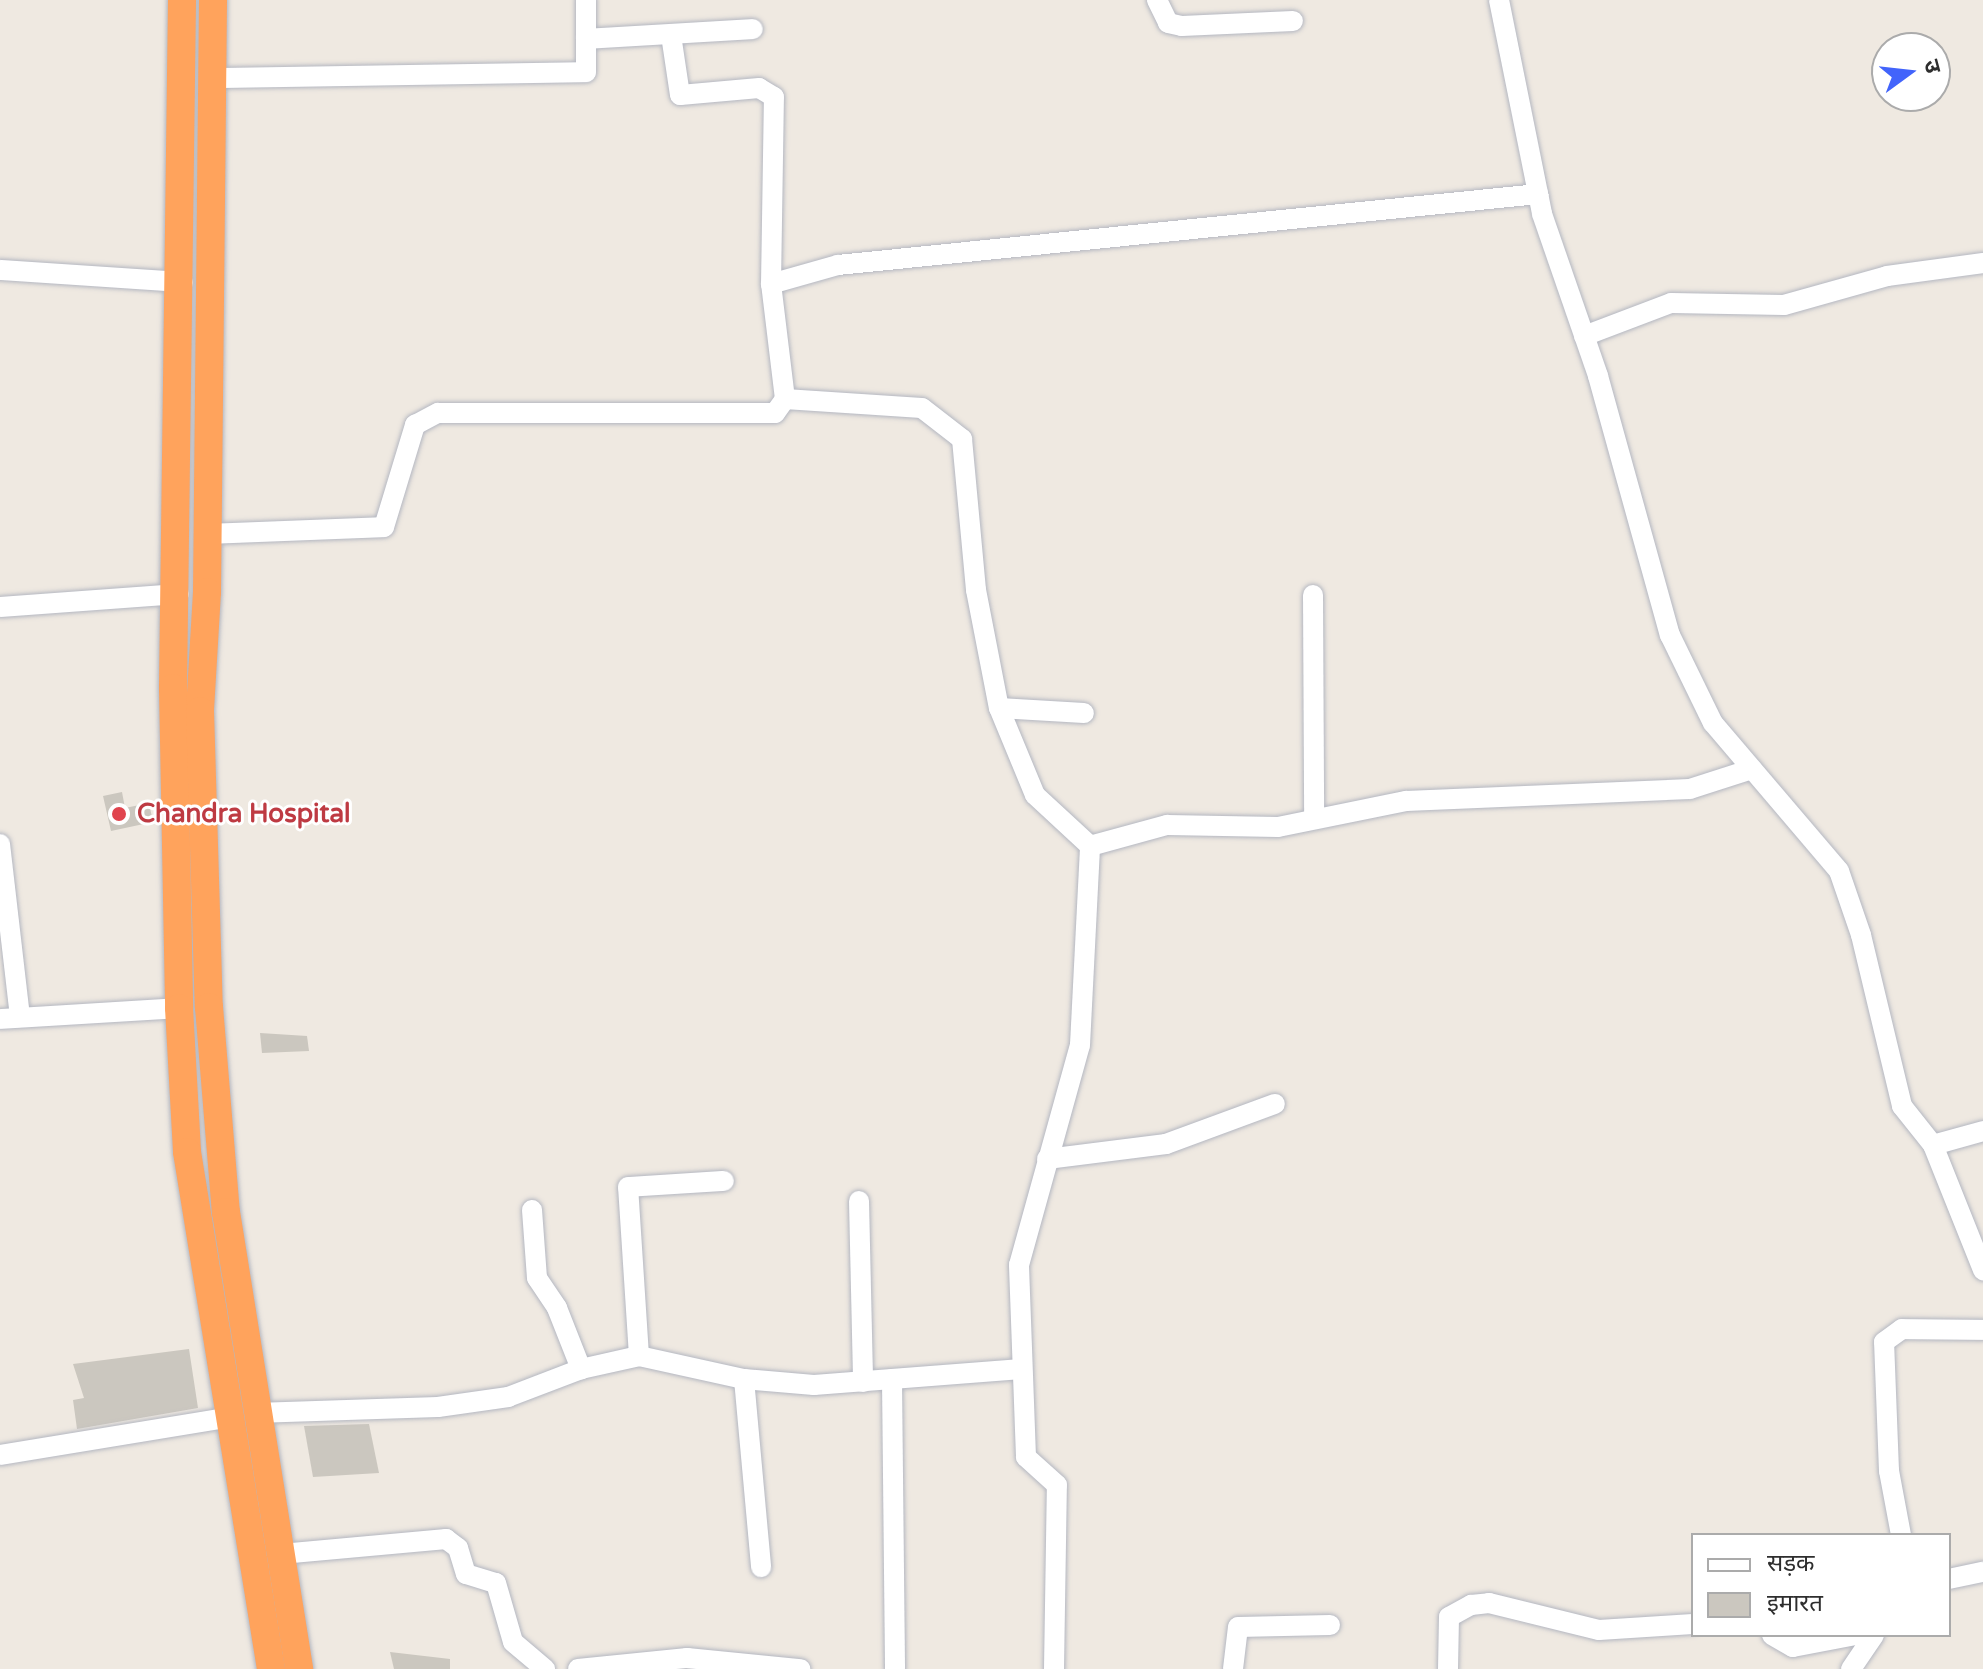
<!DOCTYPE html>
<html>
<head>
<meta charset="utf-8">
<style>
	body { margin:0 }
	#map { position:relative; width:1983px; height:1669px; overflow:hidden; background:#efe9e1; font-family:"Varela Round","Noto Sans Devanagari",sans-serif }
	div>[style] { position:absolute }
	.building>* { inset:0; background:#cbc7bf }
	.roads { filter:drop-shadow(0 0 2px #b4b7c1) drop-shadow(0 0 2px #b4b7c1) }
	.minor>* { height:20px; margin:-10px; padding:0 10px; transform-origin:10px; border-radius:10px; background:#fff }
	.highway>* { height:28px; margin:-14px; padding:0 14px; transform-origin:14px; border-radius:14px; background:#ffa35c }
	.dots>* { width:22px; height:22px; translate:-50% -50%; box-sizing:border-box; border:4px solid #fff; border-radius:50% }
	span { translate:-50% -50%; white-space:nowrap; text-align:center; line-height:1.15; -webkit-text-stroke:6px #fff; paint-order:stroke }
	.health-label { font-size:26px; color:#be3a42; font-weight:700 }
	.left { translate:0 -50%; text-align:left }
	.legend { position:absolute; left:1691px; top:1533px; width:260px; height:104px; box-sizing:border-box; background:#fff; border:2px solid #ababab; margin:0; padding:10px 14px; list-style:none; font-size:24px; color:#2e2e2e }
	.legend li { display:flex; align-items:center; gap:16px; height:40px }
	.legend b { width:40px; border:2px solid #ababab }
	.north { position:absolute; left:1871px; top:32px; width:80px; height:80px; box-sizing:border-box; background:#fff; border:2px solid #ababab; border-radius:50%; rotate:75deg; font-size:22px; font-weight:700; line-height:32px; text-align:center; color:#2e2e2e }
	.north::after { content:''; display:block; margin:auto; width:28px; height:36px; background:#4264fb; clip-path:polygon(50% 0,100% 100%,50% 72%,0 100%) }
</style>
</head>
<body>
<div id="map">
	<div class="building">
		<i style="clip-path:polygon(122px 792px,125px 808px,149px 803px,153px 822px,111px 831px,103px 796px)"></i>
		<i style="clip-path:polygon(260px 1033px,307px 1036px,309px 1051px,262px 1053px)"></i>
		<i style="clip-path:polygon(189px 1349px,198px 1408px,77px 1429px,73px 1400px,84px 1398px,73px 1364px)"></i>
		<i style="clip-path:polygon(369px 1424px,379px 1473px,313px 1477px,304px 1426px)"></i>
		<i style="clip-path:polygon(390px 1652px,450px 1659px,450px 1669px,394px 1669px)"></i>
	</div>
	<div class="roads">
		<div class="minor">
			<i style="left:1157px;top:0;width:25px;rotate:64deg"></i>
			<i style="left:1168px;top:23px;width:14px;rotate:12deg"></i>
			<i style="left:1182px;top:26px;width:111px;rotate:-2.6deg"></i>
			<i style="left:1499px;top:0;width:218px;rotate:78.6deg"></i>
			<i style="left:1542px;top:214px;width:171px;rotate:70.9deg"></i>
			<i style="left:1598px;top:376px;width:269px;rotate:74.5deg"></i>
			<i style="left:1670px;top:635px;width:98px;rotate:64deg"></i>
			<i style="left:1713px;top:723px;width:194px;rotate:49.6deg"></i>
			<i style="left:1839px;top:871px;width:68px;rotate:71deg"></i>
			<i style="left:1861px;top:935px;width:176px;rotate:76.5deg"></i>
			<i style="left:1902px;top:1106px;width:50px;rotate:51.5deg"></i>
			<i style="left:1933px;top:1145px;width:135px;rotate:68.2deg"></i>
			<i style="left:586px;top:39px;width:167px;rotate:-3.4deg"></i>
			<i style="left:216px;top:78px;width:370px;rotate:-0.9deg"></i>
			<i style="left:586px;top:72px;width:72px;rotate:-90deg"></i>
			<i style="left:0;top:270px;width:183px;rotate:3.8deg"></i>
			<i style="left:771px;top:284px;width:70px;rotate:-15.8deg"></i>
			<i style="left:838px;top:265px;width:704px;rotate:-5.79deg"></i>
			<i style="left:1584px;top:336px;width:93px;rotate:-20.8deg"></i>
			<i style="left:1671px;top:303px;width:113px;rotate:1deg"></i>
			<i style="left:1784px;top:305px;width:107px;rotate:-15.7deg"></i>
			<i style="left:1887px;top:276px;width:97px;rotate:-7.7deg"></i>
			<i style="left:785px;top:399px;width:137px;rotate:3.8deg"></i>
			<i style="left:922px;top:408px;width:51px;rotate:37.8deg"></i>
			<i style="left:962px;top:439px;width:152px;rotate:84.7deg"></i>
			<i style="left:976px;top:590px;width:120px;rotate:79deg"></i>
			<i style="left:999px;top:708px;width:94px;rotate:67.5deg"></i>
			<i style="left:1035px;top:795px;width:75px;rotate:42.8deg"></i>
			<i style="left:1090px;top:846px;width:80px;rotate:-15.3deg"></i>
			<i style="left:1167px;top:825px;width:111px;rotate:1deg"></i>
			<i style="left:1278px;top:827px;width:131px;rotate:-11.5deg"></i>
			<i style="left:1406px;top:801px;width:284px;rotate:-2.4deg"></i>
			<i style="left:1690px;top:789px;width:65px;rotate:-17.9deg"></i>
			<i style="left:204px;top:534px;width:180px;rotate:-2.2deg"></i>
			<i style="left:384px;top:527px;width:107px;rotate:-73.1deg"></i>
			<i style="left:415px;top:425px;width:26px;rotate:-28deg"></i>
			<i style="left:438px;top:413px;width:337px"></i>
			<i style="left:775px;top:413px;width:17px;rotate:-54deg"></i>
			<i style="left:785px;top:399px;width:116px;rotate:-96.9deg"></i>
			<i style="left:771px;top:284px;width:187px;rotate:-89.1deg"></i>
			<i style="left:774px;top:97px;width:17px;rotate:-149deg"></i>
			<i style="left:759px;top:88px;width:79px;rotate:174.9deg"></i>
			<i style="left:680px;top:95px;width:61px;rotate:-98.5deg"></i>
			<i style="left:1313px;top:595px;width:224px;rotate:89.7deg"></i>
			<i style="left:0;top:607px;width:179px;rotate:-4.2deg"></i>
			<i style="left:999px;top:708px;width:85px;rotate:3.4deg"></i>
			<i style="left:0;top:844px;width:174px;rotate:83.4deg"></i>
			<i style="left:0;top:1019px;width:179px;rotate:-3.5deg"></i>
			<i style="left:1933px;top:1145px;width:52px;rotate:-15.6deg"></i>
			<i style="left:1047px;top:1159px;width:120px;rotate:-7.2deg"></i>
			<i style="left:1166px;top:1144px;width:116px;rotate:-20.2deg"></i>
			<i style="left:859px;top:1201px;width:181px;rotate:88.7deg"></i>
			<i style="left:532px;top:1210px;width:68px;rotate:85.8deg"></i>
			<i style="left:537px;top:1278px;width:36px;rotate:56deg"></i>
			<i style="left:557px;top:1308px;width:66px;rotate:68.5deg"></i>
			<i style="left:639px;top:1356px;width:169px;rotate:-93.7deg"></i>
			<i style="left:628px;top:1187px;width:96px;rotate:-3.6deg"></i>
			<i style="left:744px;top:1379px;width:189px;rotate:84.8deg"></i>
			<i style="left:892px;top:1379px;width:290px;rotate:89.4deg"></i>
			<i style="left:255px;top:1413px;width:183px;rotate:-1.9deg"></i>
			<i style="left:438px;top:1407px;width:71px;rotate:-8.1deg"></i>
			<i style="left:508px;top:1397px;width:78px;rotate:-21deg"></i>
			<i style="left:581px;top:1369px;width:59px;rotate:-12.6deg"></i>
			<i style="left:639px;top:1356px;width:107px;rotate:12.4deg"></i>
			<i style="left:744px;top:1379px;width:70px;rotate:4.9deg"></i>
			<i style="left:814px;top:1385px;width:208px;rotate:-4.4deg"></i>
			<i style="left:0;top:1455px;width:230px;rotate:-9.3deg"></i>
			<i style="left:1901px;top:1535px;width:65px;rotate:-100.6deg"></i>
			<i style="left:1889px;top:1471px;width:129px;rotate:-92.2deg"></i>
			<i style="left:1884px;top:1342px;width:22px;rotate:-36deg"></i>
			<i style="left:1902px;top:1329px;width:81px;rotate:0.7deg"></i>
			<i style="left:281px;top:1554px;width:166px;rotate:-5.2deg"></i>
			<i style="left:446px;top:1539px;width:15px;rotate:37deg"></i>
			<i style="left:458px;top:1548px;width:27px;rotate:73deg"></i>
			<i style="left:466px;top:1574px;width:31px;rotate:17deg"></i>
			<i style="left:496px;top:1583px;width:61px;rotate:73.9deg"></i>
			<i style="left:513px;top:1642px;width:42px;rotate:40.2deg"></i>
			<i style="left:1949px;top:1579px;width:35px;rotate:-12deg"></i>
			<i style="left:1772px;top:1635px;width:24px;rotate:30deg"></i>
			<i style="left:1793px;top:1647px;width:64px;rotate:-10.8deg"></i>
			<i style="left:578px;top:1669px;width:110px;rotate:-5.8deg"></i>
			<i style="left:687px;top:1658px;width:114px;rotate:5.6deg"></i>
			<i style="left:1054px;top:1669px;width:184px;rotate:-89.1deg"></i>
			<i style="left:1057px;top:1485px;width:42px;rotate:-137.9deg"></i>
			<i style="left:1026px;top:1457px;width:192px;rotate:-92.1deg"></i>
			<i style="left:1019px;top:1265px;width:228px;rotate:-74.5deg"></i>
			<i style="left:1080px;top:1045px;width:199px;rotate:-87.1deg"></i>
			<i style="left:1233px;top:1669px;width:42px;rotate:-83.2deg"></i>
			<i style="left:1238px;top:1627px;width:92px;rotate:-1.2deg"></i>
			<i style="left:1448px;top:1669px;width:52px;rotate:-88.9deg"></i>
			<i style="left:1449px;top:1617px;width:25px;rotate:-29deg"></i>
			<i style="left:1471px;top:1605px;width:18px;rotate:-6deg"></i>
			<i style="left:1489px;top:1603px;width:113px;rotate:13.8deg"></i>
			<i style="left:1599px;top:1630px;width:94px;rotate:-3.7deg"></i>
			<i style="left:1851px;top:1669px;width:41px;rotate:-55.9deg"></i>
		</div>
		<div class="highway">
			<i style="left:182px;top:0;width:688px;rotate:90.75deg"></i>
			<i style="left:173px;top:688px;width:320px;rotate:88.9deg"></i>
			<i style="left:179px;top:1008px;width:144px;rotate:86.8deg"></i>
			<i style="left:187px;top:1152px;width:524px;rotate:80.77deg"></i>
			<i style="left:213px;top:0;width:592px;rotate:90.58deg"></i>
			<i style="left:207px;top:592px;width:119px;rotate:93.4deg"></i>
			<i style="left:200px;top:711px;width:296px;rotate:88.3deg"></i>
			<i style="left:209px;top:1007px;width:206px;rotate:85.3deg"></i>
			<i style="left:226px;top:1212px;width:463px;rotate:80.9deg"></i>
		</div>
	</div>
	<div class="dots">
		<i style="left:119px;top:814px;background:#e0444e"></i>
	</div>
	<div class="health-label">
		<span class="left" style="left:137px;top:814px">Chandra Hospital</span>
	</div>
	<ul class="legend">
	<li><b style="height:10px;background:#fff"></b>सड़क</li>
	<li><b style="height:22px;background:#cbc7bf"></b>इमारत</li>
	</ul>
	<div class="north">उ</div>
</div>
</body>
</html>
